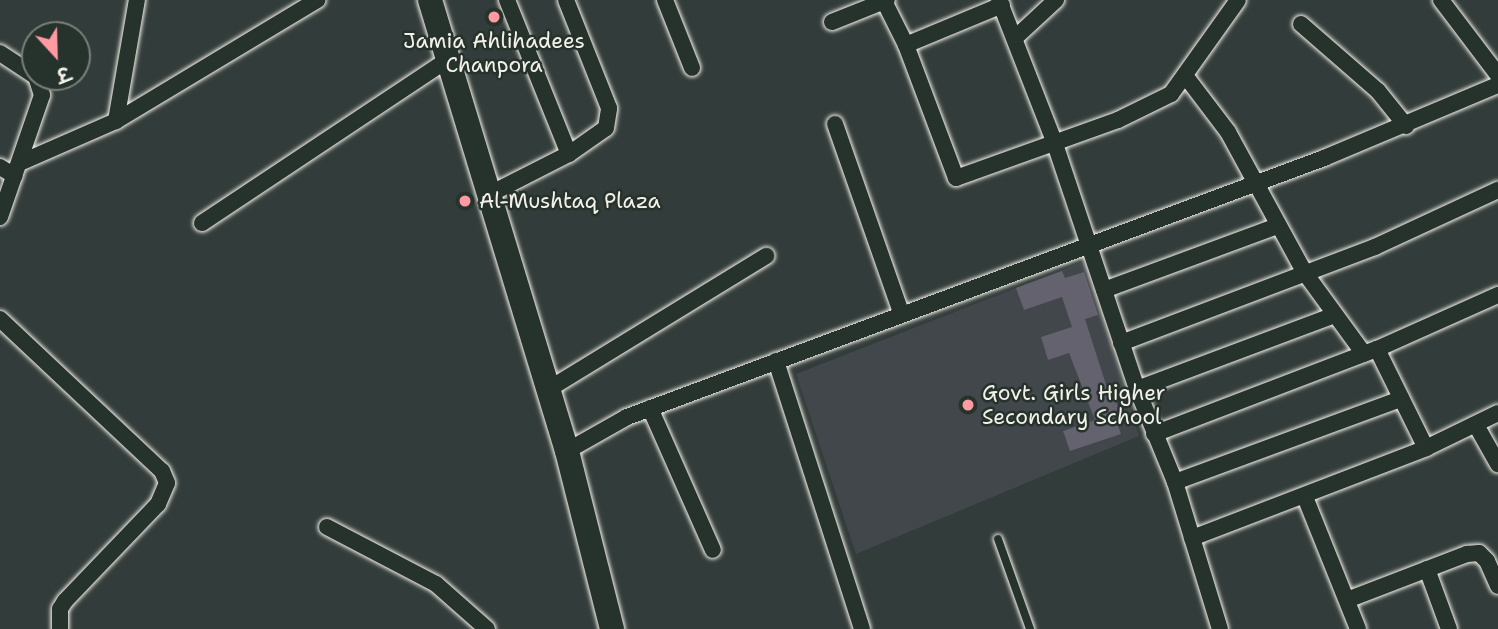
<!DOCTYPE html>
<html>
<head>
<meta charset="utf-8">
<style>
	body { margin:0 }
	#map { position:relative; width:1498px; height:629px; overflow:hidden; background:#323c3a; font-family:"Shantell Sans","Playpen Sans Deva",sans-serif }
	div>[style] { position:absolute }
	.built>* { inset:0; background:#41474a }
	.building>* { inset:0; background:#64626e }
	.roads { filter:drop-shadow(0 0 2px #f4f1e8) drop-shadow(0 0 2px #f4f1e8) }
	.lane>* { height:8px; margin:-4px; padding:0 4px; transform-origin:4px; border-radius:4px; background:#26332d }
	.street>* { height:16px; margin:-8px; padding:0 8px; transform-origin:8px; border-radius:8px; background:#26332d }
	.primary>* { height:24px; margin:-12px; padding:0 12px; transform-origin:12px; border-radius:12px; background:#26332d }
	.dots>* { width:19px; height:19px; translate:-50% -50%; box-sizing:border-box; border:4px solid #26332d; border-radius:50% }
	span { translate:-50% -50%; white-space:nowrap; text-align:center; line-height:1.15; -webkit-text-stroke:5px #26332d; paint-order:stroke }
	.poi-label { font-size:21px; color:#f4f1e8 }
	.left { translate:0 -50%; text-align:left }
	.north { position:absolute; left:21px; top:21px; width:70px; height:70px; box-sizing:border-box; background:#26332d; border:2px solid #787f78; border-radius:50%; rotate:158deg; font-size:19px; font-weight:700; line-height:28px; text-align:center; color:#f4f1e8 }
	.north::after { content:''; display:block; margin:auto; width:24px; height:32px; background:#ff9aa2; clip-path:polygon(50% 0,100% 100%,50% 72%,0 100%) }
</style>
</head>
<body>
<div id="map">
	<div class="built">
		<i style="clip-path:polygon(1085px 261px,1139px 436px,856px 554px,796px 374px)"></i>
	</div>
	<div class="building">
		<i style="clip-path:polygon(1062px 271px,1065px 278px,1084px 272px,1098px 315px,1085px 319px,1108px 391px,1112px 389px,1119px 410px,1113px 412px,1121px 434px,1070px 451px,1063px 431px,1095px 420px,1069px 353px,1048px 360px,1041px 337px,1072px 327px,1062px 297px,1024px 310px,1016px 288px)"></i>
	</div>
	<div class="roads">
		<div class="lane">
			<i style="left:998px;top:539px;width:96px;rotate:70.4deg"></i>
		</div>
		<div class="street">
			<i style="left:507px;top:0;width:166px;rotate:68.1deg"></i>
			<i style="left:665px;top:0;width:73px;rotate:68.3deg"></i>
			<i style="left:999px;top:0;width:155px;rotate:68.7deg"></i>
			<i style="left:1055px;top:144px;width:258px;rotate:71.5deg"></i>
			<i style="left:1137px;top:389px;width:100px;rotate:67.8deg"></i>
			<i style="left:1175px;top:482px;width:154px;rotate:73deg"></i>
			<i style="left:1441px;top:0;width:94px;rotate:52.8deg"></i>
			<i style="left:884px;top:1px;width:49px;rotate:63.4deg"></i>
			<i style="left:1002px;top:5px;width:104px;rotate:157.4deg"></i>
			<i style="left:906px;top:45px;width:142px;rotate:69.4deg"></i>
			<i style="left:956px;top:178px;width:172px;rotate:-19.7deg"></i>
			<i style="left:1118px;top:120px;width:59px;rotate:-26.1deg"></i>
			<i style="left:1171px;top:94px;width:115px;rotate:-54.5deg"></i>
			<i style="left:832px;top:22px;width:59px;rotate:-21.8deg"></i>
			<i style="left:1301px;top:24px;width:102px;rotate:41deg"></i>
			<i style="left:1378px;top:91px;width:45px;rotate:51.3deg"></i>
			<i style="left:1015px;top:38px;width:56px;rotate:-42.8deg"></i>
			<i style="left:0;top:53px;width:42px;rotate:33.3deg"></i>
			<i style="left:1187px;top:78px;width:68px;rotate:52.8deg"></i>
			<i style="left:1228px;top:132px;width:161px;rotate:61.4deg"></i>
			<i style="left:1305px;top:273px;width:100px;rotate:53.9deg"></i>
			<i style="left:116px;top:121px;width:123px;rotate:-80.2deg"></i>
			<i style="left:835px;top:124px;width:202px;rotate:70.7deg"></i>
			<i style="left:22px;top:162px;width:103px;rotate:-23.6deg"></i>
			<i style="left:116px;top:121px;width:235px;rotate:-31deg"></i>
			<i style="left:0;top:167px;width:17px;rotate:31deg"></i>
			<i style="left:490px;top:194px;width:89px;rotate:-26.9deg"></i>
			<i style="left:569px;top:154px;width:45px;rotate:-35.1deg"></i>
			<i style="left:606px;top:128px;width:20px;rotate:-81deg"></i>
			<i style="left:609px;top:108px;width:116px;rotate:-111.7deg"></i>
			<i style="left:0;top:217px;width:129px;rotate:-71deg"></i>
			<i style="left:42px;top:95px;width:19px;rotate:-108deg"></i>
			<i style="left:202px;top:223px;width:296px;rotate:-33.6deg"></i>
			<i style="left:1104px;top:290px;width:184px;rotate:-20.3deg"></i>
			<i style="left:0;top:319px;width:222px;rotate:43.2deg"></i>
			<i style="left:162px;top:471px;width:13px;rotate:67deg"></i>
			<i style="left:167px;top:483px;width:23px;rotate:113deg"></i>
			<i style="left:158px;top:504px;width:134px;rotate:133.8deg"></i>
			<i style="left:65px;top:601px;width:9px;rotate:122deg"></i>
			<i style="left:60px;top:609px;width:20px;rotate:90deg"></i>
			<i style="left:1121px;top:343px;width:272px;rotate:-20.7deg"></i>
			<i style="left:1375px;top:247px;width:136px;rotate:-24.9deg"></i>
			<i style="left:1377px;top:349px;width:110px;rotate:63.7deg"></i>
			<i style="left:776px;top:361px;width:281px;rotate:72.2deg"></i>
			<i style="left:549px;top:389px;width:255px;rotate:-31.5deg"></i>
			<i style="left:1137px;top:389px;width:211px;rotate:-20.5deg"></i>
			<i style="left:650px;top:408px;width:155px;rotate:66.1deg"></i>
			<i style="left:1476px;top:425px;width:45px;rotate:60.6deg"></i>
			<i style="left:1154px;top:434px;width:239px;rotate:-20.9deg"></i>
			<i style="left:1377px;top:349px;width:133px;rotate:-24.1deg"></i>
			<i style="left:567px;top:451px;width:69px;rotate:-29.5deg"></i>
			<i style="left:627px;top:417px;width:744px;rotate:-20.38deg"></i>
			<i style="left:1324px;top:158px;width:189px;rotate:-22.8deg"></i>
			<i style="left:1175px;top:482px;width:241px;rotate:-20.2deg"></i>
			<i style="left:1305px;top:497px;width:142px;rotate:68.1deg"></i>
			<i style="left:327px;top:527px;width:123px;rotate:27.6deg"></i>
			<i style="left:436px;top:584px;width:68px;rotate:41.4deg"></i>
			<i style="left:1192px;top:538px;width:251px;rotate:-21deg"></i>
			<i style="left:1426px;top:448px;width:80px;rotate:-25.9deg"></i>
			<i style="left:1427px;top:569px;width:64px;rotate:69.9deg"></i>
			<i style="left:1347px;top:600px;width:129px;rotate:-21deg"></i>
			<i style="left:1467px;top:554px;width:12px;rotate:-5deg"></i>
			<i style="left:1479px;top:553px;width:11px;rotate:45deg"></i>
			<i style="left:1487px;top:561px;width:27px;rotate:66deg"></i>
		</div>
		<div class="primary">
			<i style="left:430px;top:0;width:471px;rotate:73.1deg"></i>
			<i style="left:567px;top:451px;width:184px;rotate:75.8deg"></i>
		</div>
	</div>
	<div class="dots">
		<i style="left:494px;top:17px;background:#ff9aa2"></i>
		<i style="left:465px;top:201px;background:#ff9aa2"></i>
		<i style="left:968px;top:405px;background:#ff9aa2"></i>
	</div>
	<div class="poi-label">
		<span style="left:494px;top:53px">Jamia Ahlihadees<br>Chanpora</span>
		<span class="left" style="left:479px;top:201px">Al-Mushtaq Plaza</span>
		<span class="left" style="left:982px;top:405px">Govt. Girls Higher<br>Secondary School</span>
	</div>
	<div class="north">उ</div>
</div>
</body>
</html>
